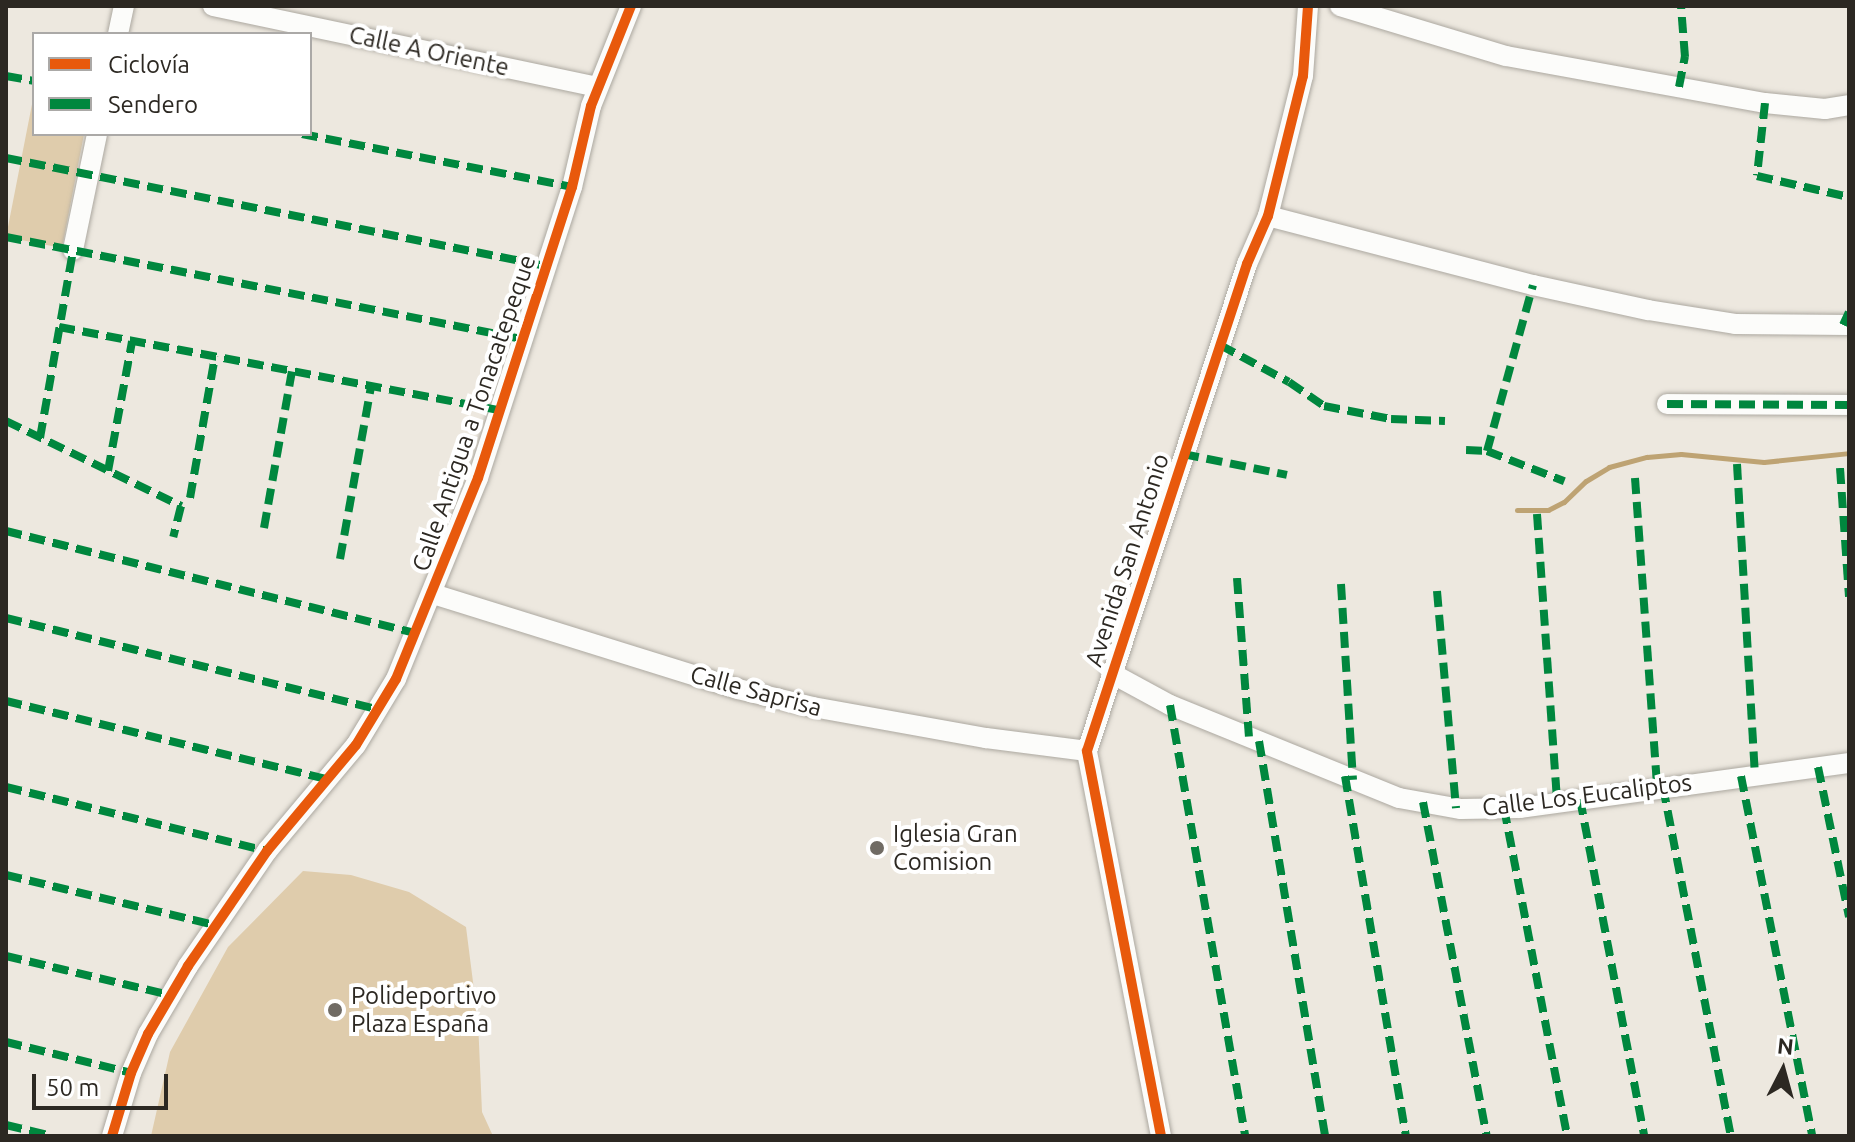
<!DOCTYPE html>
<html>
<head>
<meta charset="utf-8">
<style>
	body { margin:0 }
	#map { position:relative; width:1855px; height:1142px; overflow:hidden; background:#ede8df; font-family:Ubuntu,sans-serif }
	div>[style] { position:absolute }
	.green>* { inset:0; background:#dfccac }
	.stream>* { height:5px; margin:-2.5px; padding:0 2.5px; transform-origin:2.5px; border-radius:2.5px; background:#bea373 }
	.roads { filter:drop-shadow(0 0 2px #aca8a0) drop-shadow(0 0 2px #aca8a0) }
	.minor>* { height:20px; margin:-10px; padding:0 10px; transform-origin:10px; border-radius:10px; background:#fcfcfa }
	.quiet>* { height:8px; margin-top:-4px; transform-origin:0; background:repeating-linear-gradient(90deg,#00873e 0 16px,transparent 0 24px) }
	.cycleway>* { height:10px; margin:-5px; padding:0 5px; transform-origin:5px; border-radius:5px; background:#e8590c }
	.dots>* { width:22px; height:22px; translate:-50% -50%; box-sizing:border-box; border:4px solid #fff; border-radius:50% }
	span { translate:-50% -50%; white-space:nowrap; text-align:center; line-height:1.15; -webkit-text-stroke:8px #fff; paint-order:stroke }
	.street-label { font-size:24px; color:#2c2822 }
	.poi-label { font-size:24px; color:#2c2822 }
	.left { translate:0 -50%; text-align:left }
	.frame { position:absolute; inset:0; border:8px solid #2c2822; pointer-events:none }
	.legend { position:absolute; left:32px; top:32px; width:280px; height:104px; box-sizing:border-box; background:#fff; border:2px solid #aba9a7; margin:0; padding:10px 14px; list-style:none; font-size:24px; color:#2c2822 }
	.legend li { display:flex; align-items:center; gap:16px; height:40px }
	.legend b { width:40px; border:2px solid #aba9a7 }
	.north { position:absolute; left:1743px; top:1030px; width:80px; height:80px; -webkit-text-stroke:6px #fff; paint-order:stroke; rotate:6deg; font-size:22px; font-weight:700; line-height:32px; text-align:center; color:#2c2822 }
	.north::after { content:''; display:block; margin:auto; width:28px; height:36px; background:#2c2822; clip-path:polygon(50% 0,100% 100%,50% 72%,0 100%) }
	.scale { position:absolute; left:32px; top:1074px; width:136px; height:36px; box-sizing:border-box; border:4px solid #2c2822; border-top:0; padding-left:10px; font-size:24px; line-height:28px; white-space:nowrap; color:#2c2822; -webkit-text-stroke:6px #fff; paint-order:stroke }
</style>
</head>
<body>
<div id="map">
	<div class="green">
		<i style="clip-path:polygon(34px 94px,34px 134px,84px 134px,62px 248px,6px 237px)"></i>
		<i style="clip-path:polygon(303px 871px,351px 875px,409px 892px,466px 927px,478px 1021px,482px 1112px,493px 1136px,151px 1136px,170px 1052px,228px 947px)"></i>
	</div>
	<div class="stream">
		<i style="left:1517px;top:510px;width:31px"></i>
		<i style="left:1548px;top:510px;width:18px;rotate:-27deg"></i>
		<i style="left:1564px;top:502px;width:30px;rotate:-44deg"></i>
		<i style="left:1586px;top:481px;width:27px;rotate:-31deg"></i>
		<i style="left:1609px;top:467px;width:39px;rotate:-15deg"></i>
		<i style="left:1647px;top:457px;width:34px;rotate:-5deg"></i>
		<i style="left:1681px;top:454px;width:83px;rotate:5.5deg"></i>
		<i style="left:1764px;top:462px;width:85px;rotate:-6deg"></i>
	</div>
	<div class="roads">
		<div class="minor">
			<i style="left:213px;top:6px;width:393px;rotate:11.9deg"></i>
			<i style="left:1340px;top:6px;width:173px;rotate:16.8deg"></i>
			<i style="left:1506px;top:56px;width:263px;rotate:10.3deg"></i>
			<i style="left:1765px;top:103px;width:60px;rotate:5.7deg"></i>
			<i style="left:1825px;top:109px;width:24px;rotate:-9deg"></i>
			<i style="left:118px;top:34px;width:29px;rotate:-78deg"></i>
			<i style="left:1268px;top:216px;width:274px;rotate:14.6deg"></i>
			<i style="left:1533px;top:285px;width:118px;rotate:12.3deg"></i>
			<i style="left:1648px;top:310px;width:88px;rotate:9.1deg"></i>
			<i style="left:1735px;top:324px;width:114px;rotate:0.5deg"></i>
			<i style="left:73px;top:250px;width:118px;rotate:-78.3deg"></i>
			<i style="left:1667px;top:404px;width:182px;rotate:0.3deg"></i>
			<i style="left:433px;top:594px;width:319px;rotate:17.3deg"></i>
			<i style="left:738px;top:689px;width:77px;rotate:13.5deg"></i>
			<i style="left:813px;top:707px;width:176px;rotate:10.2deg"></i>
			<i style="left:986px;top:738px;width:102px;rotate:7.3deg"></i>
			<i style="left:1111px;top:673px;width:67px;rotate:28.5deg"></i>
			<i style="left:1170px;top:705px;width:247px;rotate:22.1deg"></i>
			<i style="left:1399px;top:798px;width:63px;rotate:10.1deg"></i>
			<i style="left:1461px;top:809px;width:59px;rotate:-1deg"></i>
			<i style="left:1520px;top:808px;width:332px;rotate:-7.8deg"></i>
			<i style="left:112px;top:1136px;width:66px;rotate:-73.2deg"></i>
			<i style="left:131px;top:1073px;width:43px;rotate:-66.4deg"></i>
			<i style="left:148px;top:1034px;width:79px;rotate:-59.5deg"></i>
			<i style="left:188px;top:966px;width:140px;rotate:-55.5deg"></i>
			<i style="left:267px;top:851px;width:138px;rotate:-50deg"></i>
			<i style="left:356px;top:745px;width:77px;rotate:-58.8deg"></i>
			<i style="left:396px;top:679px;width:217px;rotate:-67.8deg"></i>
			<i style="left:478px;top:478px;width:306px;rotate:-72.1deg"></i>
			<i style="left:572px;top:187px;width:83px;rotate:-76.8deg"></i>
			<i style="left:591px;top:106px;width:108px;rotate:-68.2deg"></i>
			<i style="left:1161px;top:1136px;width:392px;rotate:-100.9deg"></i>
			<i style="left:1087px;top:751px;width:513px;rotate:-71.81deg"></i>
			<i style="left:1247px;top:264px;width:52px;rotate:-66.4deg"></i>
			<i style="left:1268px;top:216px;width:144px;rotate:-76deg"></i>
			<i style="left:1303px;top:76px;width:70px;rotate:-85.9deg"></i>
		</div>
	</div>
	<div class="quiet">
		<i style="left:6px;top:76px;width:28px;rotate:10deg"></i>
		<i style="left:1679px;top:87px;width:31px;rotate:-79deg"></i>
		<i style="left:1685px;top:57px;width:51px;rotate:-94.5deg"></i>
		<i style="left:1765px;top:103px;width:73px;rotate:96.3deg"></i>
		<i style="left:1757px;top:176px;width:94px;rotate:12.9deg"></i>
		<i style="left:302px;top:134px;width:275px;rotate:11.1deg"></i>
		<i style="left:6px;top:158px;width:551px;rotate:11.31deg"></i>
		<i style="left:6px;top:237px;width:526px;rotate:11.18deg"></i>
		<i style="left:1843px;top:325px;width:14px;rotate:-65deg"></i>
		<i style="left:59px;top:327px;width:449px;rotate:10.7deg"></i>
		<i style="left:1220px;top:345px;width:78px;rotate:28.2deg"></i>
		<i style="left:1289px;top:382px;width:42px;rotate:34.4deg"></i>
		<i style="left:1324px;top:406px;width:68px;rotate:11deg"></i>
		<i style="left:1391px;top:419px;width:54px;rotate:2.1deg"></i>
		<i style="left:1667px;top:404px;width:182px;rotate:0.3deg"></i>
		<i style="left:6px;top:421px;width:195px;rotate:25.9deg"></i>
		<i style="left:181px;top:506px;width:32px;rotate:104deg"></i>
		<i style="left:40px;top:438px;width:191px;rotate:-80deg"></i>
		<i style="left:1466px;top:450px;width:21px;rotate:3deg"></i>
		<i style="left:1487px;top:451px;width:83px;rotate:21.3deg"></i>
		<i style="left:1487px;top:451px;width:172px;rotate:-74.5deg"></i>
		<i style="left:1183px;top:454px;width:106px;rotate:11.4deg"></i>
		<i style="left:1737px;top:464px;width:312px;rotate:86.7deg"></i>
		<i style="left:1840px;top:468px;width:129px;rotate:86deg"></i>
		<i style="left:108px;top:471px;width:132px;rotate:-79.5deg"></i>
		<i style="left:1635px;top:478px;width:311px;rotate:85.9deg"></i>
		<i style="left:190px;top:498px;width:144px;rotate:-80deg"></i>
		<i style="left:1537px;top:514px;width:290px;rotate:86deg"></i>
		<i style="left:264px;top:528px;width:159px;rotate:-79.9deg"></i>
		<i style="left:6px;top:531px;width:422px;rotate:14deg"></i>
		<i style="left:340px;top:559px;width:176px;rotate:-79.8deg"></i>
		<i style="left:1237px;top:578px;width:159px;rotate:85.7deg"></i>
		<i style="left:1341px;top:584px;width:196px;rotate:86.5deg"></i>
		<i style="left:1437px;top:591px;width:218px;rotate:85deg"></i>
		<i style="left:6px;top:618px;width:385px;rotate:13.8deg"></i>
		<i style="left:6px;top:701px;width:330px;rotate:13.7deg"></i>
		<i style="left:1170px;top:705px;width:437px;rotate:80.1deg"></i>
		<i style="left:1259px;top:741px;width:400px;rotate:80.5deg"></i>
		<i style="left:1818px;top:767px;width:153px;rotate:78.3deg"></i>
		<i style="left:1345px;top:776px;width:365px;rotate:80.4deg"></i>
		<i style="left:1741px;top:776px;width:367px;rotate:78.8deg"></i>
		<i style="left:6px;top:787px;width:269px;rotate:13.8deg"></i>
		<i style="left:1663px;top:787px;width:356px;rotate:79deg"></i>
		<i style="left:1580px;top:799px;width:343px;rotate:79.2deg"></i>
		<i style="left:1423px;top:802px;width:340px;rotate:79.2deg"></i>
		<i style="left:1504px;top:808px;width:334px;rotate:79.1deg"></i>
		<i style="left:6px;top:875px;width:215px;rotate:13.5deg"></i>
		<i style="left:6px;top:956px;width:169px;rotate:13.4deg"></i>
		<i style="left:6px;top:1042px;width:129px;rotate:13.9deg"></i>
		<i style="left:6px;top:1125px;width:47px;rotate:13.4deg"></i>
	</div>
	<div class="cycleway">
		<i style="left:112px;top:1136px;width:66px;rotate:-73.2deg"></i>
		<i style="left:131px;top:1073px;width:43px;rotate:-66.4deg"></i>
		<i style="left:148px;top:1034px;width:79px;rotate:-59.5deg"></i>
		<i style="left:188px;top:966px;width:140px;rotate:-55.5deg"></i>
		<i style="left:267px;top:851px;width:138px;rotate:-50deg"></i>
		<i style="left:356px;top:745px;width:77px;rotate:-58.8deg"></i>
		<i style="left:396px;top:679px;width:217px;rotate:-67.8deg"></i>
		<i style="left:478px;top:478px;width:306px;rotate:-72.1deg"></i>
		<i style="left:572px;top:187px;width:83px;rotate:-76.8deg"></i>
		<i style="left:591px;top:106px;width:108px;rotate:-68.2deg"></i>
		<i style="left:1161px;top:1136px;width:392px;rotate:-100.9deg"></i>
		<i style="left:1087px;top:751px;width:513px;rotate:-71.81deg"></i>
		<i style="left:1247px;top:264px;width:52px;rotate:-66.4deg"></i>
		<i style="left:1268px;top:216px;width:144px;rotate:-76deg"></i>
		<i style="left:1303px;top:76px;width:70px;rotate:-85.9deg"></i>
	</div>
	<div class="dots">
		<i style="left:877px;top:848px;background:#706b64"></i>
		<i style="left:335px;top:1010px;background:#706b64"></i>
	</div>
	<div class="street-label">
		<span style="left:429px;top:51px;rotate:12deg">Calle A Oriente</span>
		<span style="left:474px;top:413px;rotate:-71deg">Calle Antigua a Tonacatepeque</span>
		<span style="left:1127px;top:560px;rotate:-72deg">Avenida San Antonio</span>
		<span style="left:756px;top:691px;rotate:15deg">Calle Saprisa</span>
		<span style="left:1587px;top:795px;rotate:-7deg">Calle Los Eucaliptos</span>
	</div>
	<div class="poi-label">
		<span class="left" style="left:893px;top:848px">Iglesia Gran<br>Comision</span>
		<span class="left" style="left:351px;top:1010px">Polideportivo<br>Plaza España</span>
	</div>
	<div class="frame"></div>
	<ul class="legend">
	<li><b style="height:10px;background:#e8590c"></b>Ciclovía</li>
	<li><b style="height:10px;background:#00873e"></b>Sendero</li>
	</ul>
	<div class="north">N</div>
	<div class="scale">50 m</div>
</div>
</body>
</html>
